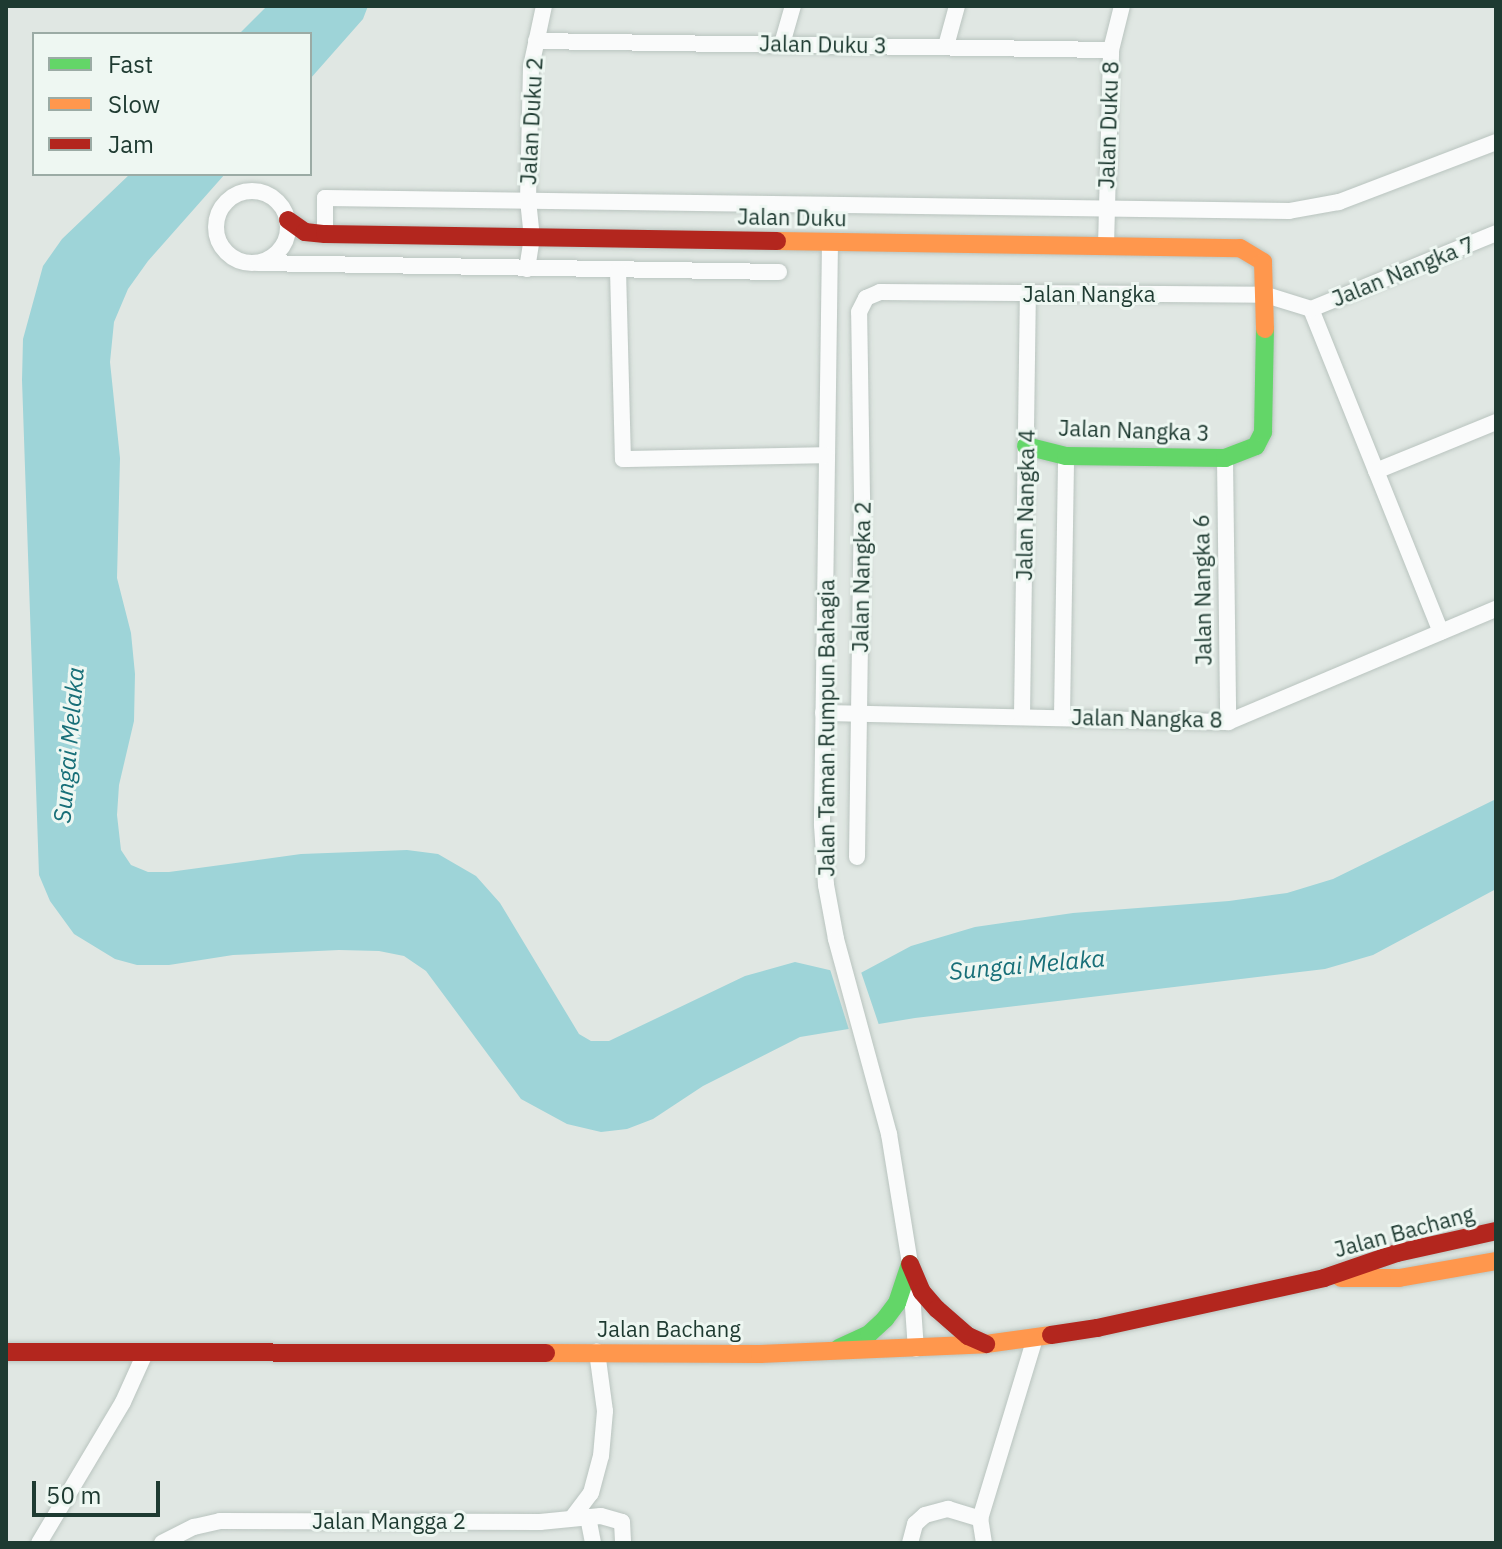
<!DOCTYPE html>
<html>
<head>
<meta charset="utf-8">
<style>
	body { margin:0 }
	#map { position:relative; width:1502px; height:1549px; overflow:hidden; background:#e0e7e3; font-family:"IBM Plex Sans",sans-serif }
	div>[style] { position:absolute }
	.water>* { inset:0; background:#9ed4d8 }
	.pier>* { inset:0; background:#e0e7e3 }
	.roads { filter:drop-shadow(0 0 2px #b9c4bf) drop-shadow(0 0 2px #b9c4bf) }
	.street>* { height:16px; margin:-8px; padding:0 8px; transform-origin:8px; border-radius:8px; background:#fafbfb }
	.street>.ring { margin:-8px; padding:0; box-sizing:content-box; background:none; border:16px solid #fafbfb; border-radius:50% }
	.fast>* { height:18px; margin:-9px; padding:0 9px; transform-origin:9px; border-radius:9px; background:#63d668 }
	.slow>* { height:18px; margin:-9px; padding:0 9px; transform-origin:9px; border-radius:9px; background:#ff974d }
	.jam>* { height:18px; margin:-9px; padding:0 9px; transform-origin:9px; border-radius:9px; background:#b3261e }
	span { translate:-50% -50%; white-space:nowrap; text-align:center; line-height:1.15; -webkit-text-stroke:6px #eef7f2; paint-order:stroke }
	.street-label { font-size:22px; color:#1e3a31 }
	.water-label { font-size:24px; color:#176f78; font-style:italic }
	.frame { position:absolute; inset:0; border:8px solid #1e3a31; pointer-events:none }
	.legend { position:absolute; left:32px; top:32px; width:280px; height:144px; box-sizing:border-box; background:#eef7f2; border:2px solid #9baba5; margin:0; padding:10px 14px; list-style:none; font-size:24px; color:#1e3a31 }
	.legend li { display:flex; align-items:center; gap:16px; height:40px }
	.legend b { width:40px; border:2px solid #9baba5 }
	.scale { position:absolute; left:32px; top:1481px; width:128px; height:36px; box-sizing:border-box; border:4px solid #1e3a31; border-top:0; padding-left:10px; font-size:24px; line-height:28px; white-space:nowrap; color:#1e3a31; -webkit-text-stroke:6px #eef7f2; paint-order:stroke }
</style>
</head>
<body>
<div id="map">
	<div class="water">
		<i style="clip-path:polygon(267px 6px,368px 6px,363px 19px,310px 79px,310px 34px,239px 34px)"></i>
		<i style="clip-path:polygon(130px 174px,225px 174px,148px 261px,128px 289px,114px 322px,110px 362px,120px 458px,117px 578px,131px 633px,135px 674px,134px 721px,119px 785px,117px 815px,121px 850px,131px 865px,148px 872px,169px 872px,301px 854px,407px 850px,438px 854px,476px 876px,500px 903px,579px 1034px,591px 1041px,609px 1041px,745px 976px,795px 962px,855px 976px,911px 946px,975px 927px,1073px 913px,1229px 901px,1287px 893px,1333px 879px,1496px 799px,1496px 889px,1373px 955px,1325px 969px,915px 1018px,800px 1037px,703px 1086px,653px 1119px,627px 1129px,601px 1132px,567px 1124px,521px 1099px,426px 971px,404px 956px,379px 951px,339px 950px,233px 955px,169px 965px,137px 965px,115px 959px,74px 934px,50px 901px,39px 875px,22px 380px,23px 339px,43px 266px,62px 239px)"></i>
	</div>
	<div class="pier">
		<i style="clip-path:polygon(829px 966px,854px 972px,860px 969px,880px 1028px,850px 1033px)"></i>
	</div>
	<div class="roads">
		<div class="street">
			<i style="left:536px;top:41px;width:575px;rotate:0.9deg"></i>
			<i style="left:782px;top:44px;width:40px;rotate:-74deg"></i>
			<i style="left:946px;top:46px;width:41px;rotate:-74.6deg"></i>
			<i class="ring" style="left:216px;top:191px;width:56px;height:56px"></i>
			<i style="left:325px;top:234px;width:36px;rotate:-90deg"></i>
			<i style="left:325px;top:198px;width:964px;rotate:0.77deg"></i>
			<i style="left:1289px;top:211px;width:51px;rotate:-10.2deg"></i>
			<i style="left:1339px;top:202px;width:168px;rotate:-20.9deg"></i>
			<i style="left:830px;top:242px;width:583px;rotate:90.79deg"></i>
			<i style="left:822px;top:825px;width:60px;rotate:86.2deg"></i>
			<i style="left:826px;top:885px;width:55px;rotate:79.5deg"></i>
			<i style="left:836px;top:939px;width:202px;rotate:74.8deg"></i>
			<i style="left:889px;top:1134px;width:132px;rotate:80.8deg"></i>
			<i style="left:910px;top:1264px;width:85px;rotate:86deg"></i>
			<i style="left:1106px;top:246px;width:196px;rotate:-88.5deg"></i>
			<i style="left:1111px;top:50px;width:45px;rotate:-76deg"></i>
			<i style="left:258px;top:263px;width:521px;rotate:0.99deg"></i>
			<i style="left:527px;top:269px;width:31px;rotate:-81deg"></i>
			<i style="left:532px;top:238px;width:38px;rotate:-96deg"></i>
			<i style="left:528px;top:200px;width:133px;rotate:-88.7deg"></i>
			<i style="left:531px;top:67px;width:62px;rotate:-78deg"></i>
			<i style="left:618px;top:270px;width:189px;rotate:88.5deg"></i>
			<i style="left:623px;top:459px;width:203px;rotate:-1.1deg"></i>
			<i style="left:1311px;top:309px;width:348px;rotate:68.1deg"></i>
			<i style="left:1311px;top:309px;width:200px;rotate:-22.3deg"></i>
			<i style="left:1225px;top:458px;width:264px;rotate:89.3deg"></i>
			<i style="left:1376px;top:471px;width:130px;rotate:-22.2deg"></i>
			<i style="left:823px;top:713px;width:405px;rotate:1.3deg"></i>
			<i style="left:1228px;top:722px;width:291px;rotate:-22.9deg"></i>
			<i style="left:1022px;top:716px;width:422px;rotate:-89.2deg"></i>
			<i style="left:1062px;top:717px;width:261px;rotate:-89.1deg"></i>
			<i style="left:857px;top:857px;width:361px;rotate:-89.2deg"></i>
			<i style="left:862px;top:496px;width:184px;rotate:-90.9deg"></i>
			<i style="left:859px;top:312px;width:16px;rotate:-63deg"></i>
			<i style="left:866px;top:298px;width:15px;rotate:-23deg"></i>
			<i style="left:880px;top:292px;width:386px;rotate:0.4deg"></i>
			<i style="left:1266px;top:295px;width:47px;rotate:17.3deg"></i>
			<i style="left:588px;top:1517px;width:26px;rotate:79deg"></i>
			<i style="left:572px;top:1518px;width:31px;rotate:-53deg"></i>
			<i style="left:591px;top:1493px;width:38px;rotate:-75deg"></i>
			<i style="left:601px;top:1456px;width:45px;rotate:-84.9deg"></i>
			<i style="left:605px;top:1411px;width:60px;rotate:-97.7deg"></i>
			<i style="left:39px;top:1543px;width:164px;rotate:-59.2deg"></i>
			<i style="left:123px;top:1402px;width:56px;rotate:-65.7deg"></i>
			<i style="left:162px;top:1543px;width:36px;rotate:-27deg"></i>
			<i style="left:194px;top:1527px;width:27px;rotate:-13deg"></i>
			<i style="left:220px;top:1521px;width:320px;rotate:0.2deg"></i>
			<i style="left:540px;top:1522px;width:61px;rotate:-5.6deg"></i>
			<i style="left:601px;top:1516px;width:22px;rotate:16deg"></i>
			<i style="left:622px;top:1522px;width:21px;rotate:87deg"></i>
			<i style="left:910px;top:1543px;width:20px;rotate:-75deg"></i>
			<i style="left:915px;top:1524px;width:13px;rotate:-42deg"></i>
			<i style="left:925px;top:1515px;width:24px;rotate:-15deg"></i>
			<i style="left:948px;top:1509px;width:34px;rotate:17deg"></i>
			<i style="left:984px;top:1543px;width:24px;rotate:-99deg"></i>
			<i style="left:980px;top:1519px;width:189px;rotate:-73.1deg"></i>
		</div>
		<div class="fast">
			<i style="left:1026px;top:446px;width:41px;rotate:14deg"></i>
			<i style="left:1066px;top:456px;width:159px;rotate:0.7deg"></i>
			<i style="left:1225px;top:458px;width:33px;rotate:-21deg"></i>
			<i style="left:1256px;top:446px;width:16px;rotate:-63deg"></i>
			<i style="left:1263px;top:432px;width:103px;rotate:-88.9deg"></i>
			<i style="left:839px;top:1348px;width:33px;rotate:-25deg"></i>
			<i style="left:869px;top:1334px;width:22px;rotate:-43deg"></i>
			<i style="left:885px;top:1319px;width:20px;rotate:-53deg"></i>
			<i style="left:897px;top:1303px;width:41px;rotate:-71.6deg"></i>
		</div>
		<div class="slow">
			<i style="left:777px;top:241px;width:463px;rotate:0.9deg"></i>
			<i style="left:1240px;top:248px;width:27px;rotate:31deg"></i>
			<i style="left:1263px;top:262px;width:67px;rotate:88.3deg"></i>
			<i style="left:1341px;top:1278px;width:58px"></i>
			<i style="left:1399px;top:1278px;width:98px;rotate:-9.9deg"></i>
			<i style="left:546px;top:1353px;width:214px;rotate:0.3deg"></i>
			<i style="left:760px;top:1354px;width:226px;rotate:-2.5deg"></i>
			<i style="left:986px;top:1344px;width:66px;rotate:-7.9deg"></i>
		</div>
		<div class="jam">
			<i style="left:288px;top:220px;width:21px;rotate:35deg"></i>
			<i style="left:305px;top:232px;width:20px;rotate:6deg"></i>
			<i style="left:325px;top:234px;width:452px;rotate:0.9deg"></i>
			<i style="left:910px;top:1264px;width:30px;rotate:67deg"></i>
			<i style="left:922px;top:1292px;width:23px;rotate:49deg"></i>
			<i style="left:937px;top:1309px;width:41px;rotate:41.1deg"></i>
			<i style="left:968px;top:1336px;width:20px;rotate:24deg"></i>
			<i style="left:1051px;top:1335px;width:47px;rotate:-8.7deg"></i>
			<i style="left:1097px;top:1328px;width:232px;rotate:-12.4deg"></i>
			<i style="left:1324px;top:1278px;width:77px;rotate:-18.9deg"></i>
			<i style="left:1397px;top:1253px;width:101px;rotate:-12.5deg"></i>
			<i style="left:6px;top:1352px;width:540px;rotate:0.11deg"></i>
		</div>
	</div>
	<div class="street-label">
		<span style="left:823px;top:44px;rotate:1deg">Jalan Duku 3</span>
		<span style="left:531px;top:121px;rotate:-87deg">Jalan Duku 2</span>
		<span style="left:1108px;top:125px;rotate:-88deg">Jalan Duku 8</span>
		<span style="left:792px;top:217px;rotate:1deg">Jalan Duku</span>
		<span style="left:1403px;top:271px;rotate:-22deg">Jalan Nangka 7</span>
		<span style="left:1089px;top:294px">Jalan Nangka</span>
		<span style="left:1134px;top:430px;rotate:2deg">Jalan Nangka 3</span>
		<span style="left:1025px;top:505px;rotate:-89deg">Jalan Nangka 4</span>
		<span style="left:861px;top:577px;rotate:-89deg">Jalan Nangka 2</span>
		<span style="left:1202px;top:590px;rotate:-91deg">Jalan Nangka 6</span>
		<span style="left:1147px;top:718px;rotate:1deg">Jalan Nangka 8</span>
		<span style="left:826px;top:728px;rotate:-90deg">Jalan Taman Rumpun Bahagia</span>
		<span style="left:1404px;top:1231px;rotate:-15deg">Jalan Bachang</span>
		<span style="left:669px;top:1329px">Jalan Bachang</span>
		<span style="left:389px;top:1521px">Jalan Mangga 2</span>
	</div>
	<div class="water-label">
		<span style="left:69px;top:745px;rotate:-85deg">Sungai Melaka</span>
		<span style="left:1027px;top:965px;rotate:-5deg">Sungai Melaka</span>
	</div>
	<div class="frame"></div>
	<ul class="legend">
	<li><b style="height:10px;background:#63d668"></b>Fast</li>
	<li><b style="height:10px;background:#ff974d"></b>Slow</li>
	<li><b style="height:10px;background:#b3261e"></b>Jam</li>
	</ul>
	<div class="scale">50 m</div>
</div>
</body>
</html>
